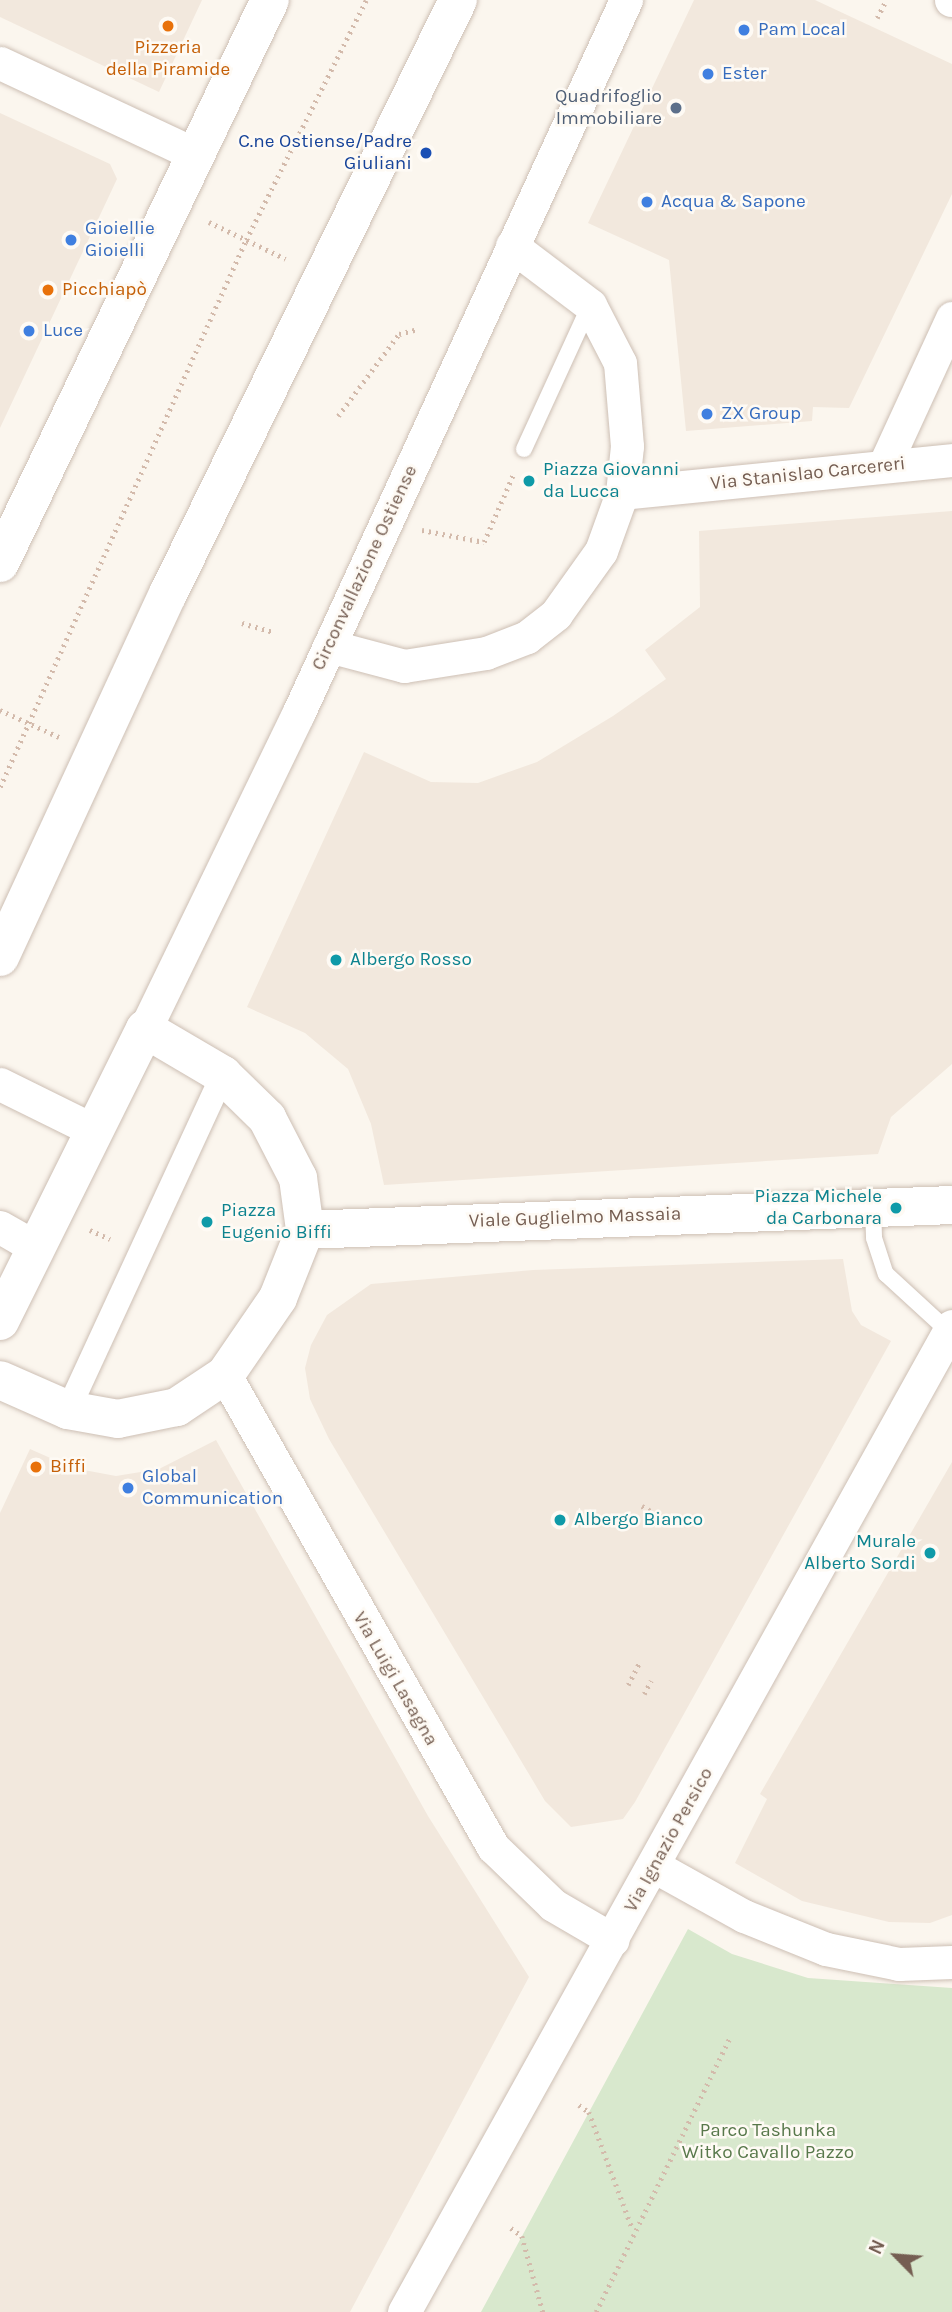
<!DOCTYPE html>
<html>
<head>
<meta charset="utf-8">
<style>
	body { margin:0 }
	#map { position:relative; width:952px; height:2312px; overflow:hidden; background:#fbf6ee; font-family:Karla,sans-serif }
	div>[style] { position:absolute }
	.residential>* { inset:0; background:#f2e8dd }
	.green>* { inset:0; background:#d8e8cd }
	.path>* { height:4.5px; margin-top:-2.25px; transform-origin:0; background:repeating-linear-gradient(90deg,#d3baab 0 2px,transparent 0 7px) }
	.roads { filter:drop-shadow(0 0 2px #cdbfb4) drop-shadow(0 0 2px #cdbfb4) }
	.service>* { height:16px; margin:-8px; padding:0 8px; transform-origin:8px; border-radius:8px; background:#fff }
	.pedestrian>* { height:24px; margin:-12px; padding:0 12px; transform-origin:12px; border-radius:12px; background:#fff }
	.minor>* { height:33px; margin:-16.5px; padding:0 16.5px; transform-origin:16.5px; border-radius:16.5px; background:#fff }
	.tertiary>* { height:38px; margin:-19px; padding:0 19px; transform-origin:19px; border-radius:19px; background:#fff }
	.secondary>* { height:38px; margin:-19px; padding:0 19px; transform-origin:19px; border-radius:19px; background:#fff }
	.dots>* { width:19px; height:19px; translate:-50% -50%; box-sizing:border-box; border:4px solid #fefaf4; border-radius:50% }
	span { translate:-50% -50%; white-space:nowrap; text-align:center; line-height:1.15; -webkit-text-stroke:5px #fefaf4; paint-order:stroke }
	.shop-label { font-size:19px; color:#366cbe }
	.left { translate:0 -50%; text-align:left }
	.food-label { font-size:19px; color:#c56008 }
	.service-label { font-size:19px; color:#4e5e75 }
	.right { translate:-100% -50%; text-align:right }
	.transit-label { font-size:19px; color:#164399 }
	.culture-label { font-size:19px; color:#0d838f }
	.street-label { font-size:19px; color:#755e52 }
	.park-label { font-size:19px; color:#58784b }
	.north { position:absolute; left:861px; top:2221px; width:70px; height:70px; -webkit-text-stroke:5px #fefaf4; paint-order:stroke; rotate:295deg; font-size:19px; font-weight:700; line-height:28px; text-align:center; color:#755e52 }
	.north::after { content:''; display:block; margin:auto; width:24px; height:32px; background:#755e52; clip-path:polygon(50% 0,100% 100%,50% 72%,0 100%) }
</style>
</head>
<body>
<div id="map">
	<div class="residential">
		<i style="clip-path:polygon(0 0,202px 0,159px 92px,0 17px)"></i>
		<i style="clip-path:polygon(694px 0,815px 0,952px 64px,952px 194px,849px 408px,813px 407px,812px 421px,686px 431px,669px 260px,588px 223px)"></i>
		<i style="clip-path:polygon(0 113px,110px 164px,117px 179px,0 428px)"></i>
		<i style="clip-path:polygon(952px 511px,952px 1064px,891px 1117px,878px 1154px,384px 1185px,371px 1124px,348px 1069px,305px 1033px,247px 1007px,364px 752px,431px 782px,478px 783px,537px 762px,613px 716px,666px 679px,645px 650px,700px 607px,699px 531px)"></i>
		<i style="clip-path:polygon(843px 1259px,852px 1311px,861px 1325px,891px 1341px,635px 1802px,623px 1819px,571px 1827px,545px 1801px,329px 1439px,310px 1399px,305px 1368px,311px 1345px,327px 1315px,371px 1284px,533px 1270px)"></i>
		<i style="clip-path:polygon(216px 1440px,428px 1816px,529px 1977px,350px 2312px,0 2312px,0 1513px,30px 1449px,73px 1468px,116px 1476px,159px 1469px)"></i>
		<i style="clip-path:polygon(952px 1462px,952px 1915px,930px 1923px,889px 1922px,802px 1901px,735px 1863px,767px 1799px,760px 1794px)"></i>
	</div>
	<div class="green">
		<i style="clip-path:polygon(688px 1929px,732px 1954px,808px 1978px,952px 1988px,952px 2312px,481px 2312px)"></i>
	</div>
	<div class="path">
		<i style="left:877px;top:18px;width:20px;rotate:-63deg"></i>
		<i style="left:209px;top:222px;width:85px;rotate:25.7deg"></i>
		<i style="left:338px;top:416px;width:102px;rotate:-53.4deg"></i>
		<i style="left:399px;top:334px;width:20px;rotate:-15deg"></i>
		<i style="left:422px;top:530px;width:63px;rotate:11deg"></i>
		<i style="left:484px;top:542px;width:73px;rotate:-66.6deg"></i>
		<i style="left:242px;top:623px;width:33px;rotate:16deg"></i>
		<i style="left:0;top:710px;width:65px;rotate:24.6deg"></i>
		<i style="left:0;top:787px;width:600px;rotate:-65.79deg"></i>
		<i style="left:246px;top:240px;width:268px;rotate:-63.4deg"></i>
		<i style="left:90px;top:1230px;width:22px;rotate:24deg"></i>
		<i style="left:642px;top:1506px;width:39px;rotate:30deg"></i>
		<i style="left:628px;top:1685px;width:25px;rotate:-63deg"></i>
		<i style="left:644px;top:1694px;width:15px;rotate:-62deg"></i>
		<i style="left:579px;top:2105px;width:12px;rotate:35deg"></i>
		<i style="left:589px;top:2112px;width:126px;rotate:69.6deg"></i>
		<i style="left:511px;top:2228px;width:14px;rotate:36deg"></i>
		<i style="left:522px;top:2236px;width:79px;rotate:74.6deg"></i>
		<i style="left:596px;top:2312px;width:306px;rotate:-64deg"></i>
	</div>
	<div class="roads">
		<div class="service">
			<i style="left:524px;top:449px;width:158px;rotate:-65.4deg"></i>
			<i style="left:873px;top:1208px;width:30px;rotate:88deg"></i>
			<i style="left:874px;top:1238px;width:38px;rotate:72deg"></i>
			<i style="left:886px;top:1274px;width:86px;rotate:42.6deg"></i>
		</div>
		<div class="pedestrian">
			<i style="left:68px;top:1410px;width:369px;rotate:-65.2deg"></i>
		</div>
		<div class="minor">
			<i style="left:951px;top:0;width:1px"></i>
			<i style="left:0;top:63px;width:217px;rotate:25.1deg"></i>
			<i style="left:884px;top:466px;width:163px;rotate:-65.3deg"></i>
			<i style="left:622px;top:493px;width:332px;rotate:-5.7deg"></i>
			<i style="left:329px;top:646px;width:78px;rotate:14.9deg"></i>
			<i style="left:404px;top:666px;width:83px;rotate:-9deg"></i>
			<i style="left:486px;top:653px;width:44px;rotate:-21.3deg"></i>
			<i style="left:527px;top:637px;width:37px;rotate:-38deg"></i>
			<i style="left:556px;top:614px;width:77px;rotate:-54.5deg"></i>
			<i style="left:601px;top:551px;width:62px;rotate:-70.1deg"></i>
			<i style="left:622px;top:493px;width:47px;rotate:-83.9deg"></i>
			<i style="left:627px;top:446px;width:83px;rotate:-94.8deg"></i>
			<i style="left:620px;top:363px;width:65px;rotate:-117.3deg"></i>
			<i style="left:590px;top:305px;width:98px;rotate:-142.9deg"></i>
			<i style="left:145px;top:1029px;width:350px;rotate:-64.1deg"></i>
			<i style="left:298px;top:714px;width:786px;rotate:-65.33deg"></i>
			<i style="left:0;top:1084px;width:102px;rotate:26.3deg"></i>
			<i style="left:0;top:1227px;width:40px;rotate:29.7deg"></i>
			<i style="left:225px;top:1375px;width:543px;rotate:60.41deg"></i>
			<i style="left:493px;top:1847px;width:83px;rotate:44deg"></i>
			<i style="left:553px;top:1905px;width:69px;rotate:30.3deg"></i>
			<i style="left:654px;top:1866px;width:103px;rotate:29.1deg"></i>
			<i style="left:744px;top:1916px;width:88px;rotate:21.9deg"></i>
			<i style="left:826px;top:1949px;width:75px;rotate:11.6deg"></i>
			<i style="left:899px;top:1964px;width:53px;rotate:-2.2deg"></i>
			<i style="left:404px;top:2312px;width:1128px;rotate:-60.94deg"></i>
		</div>
		<div class="tertiary">
			<i style="left:305px;top:1230px;width:647px;rotate:-2.21deg"></i>
			<i style="left:0;top:1321px;width:326px;rotate:-63.6deg"></i>
			<i style="left:145px;top:1029px;width:91px;rotate:30.5deg"></i>
			<i style="left:223px;top:1075px;width:62px;rotate:44.3deg"></i>
			<i style="left:267px;top:1118px;width:68px;rotate:62.7deg"></i>
			<i style="left:298px;top:1178px;width:52px;rotate:82.3deg"></i>
			<i style="left:305px;top:1230px;width:73px;rotate:111.7deg"></i>
			<i style="left:278px;top:1298px;width:93px;rotate:124.5deg"></i>
			<i style="left:225px;top:1375px;width:58px;rotate:146.3deg"></i>
			<i style="left:177px;top:1407px;width:60px;rotate:168.5deg"></i>
			<i style="left:118px;top:1419px;width:51px;rotate:-169.8deg"></i>
			<i style="left:68px;top:1410px;width:74px;rotate:-156.2deg"></i>
		</div>
		<div class="secondary">
			<i style="left:0;top:563px;width:624px;rotate:-64.38deg"></i>
			<i style="left:0;top:957px;width:400px;rotate:-65.2deg"></i>
			<i style="left:168px;top:594px;width:661px;rotate:-63.98deg"></i>
		</div>
	</div>
	<div class="dots">
		<i style="left:168px;top:26px;background:#e8710a"></i>
		<i style="left:744px;top:30px;background:#3f7fe0"></i>
		<i style="left:708px;top:74px;background:#3f7fe0"></i>
		<i style="left:676px;top:108px;background:#5c6f8a"></i>
		<i style="left:426px;top:153px;background:#1a4fb4"></i>
		<i style="left:647px;top:202px;background:#3f7fe0"></i>
		<i style="left:71px;top:240px;background:#3f7fe0"></i>
		<i style="left:48px;top:290px;background:#e8710a"></i>
		<i style="left:29px;top:331px;background:#3f7fe0"></i>
		<i style="left:707px;top:414px;background:#3f7fe0"></i>
		<i style="left:529px;top:481px;background:#0f9aa8"></i>
		<i style="left:336px;top:960px;background:#0f9aa8"></i>
		<i style="left:896px;top:1208px;background:#0f9aa8"></i>
		<i style="left:207px;top:1222px;background:#0f9aa8"></i>
		<i style="left:36px;top:1467px;background:#e8710a"></i>
		<i style="left:128px;top:1488px;background:#3f7fe0"></i>
		<i style="left:560px;top:1520px;background:#0f9aa8"></i>
		<i style="left:930px;top:1553px;background:#0f9aa8"></i>
	</div>
	<div class="shop-label">
		<span class="left" style="left:758px;top:30px">Pam Local</span>
		<span class="left" style="left:722px;top:74px">Ester</span>
		<span class="left" style="left:661px;top:202px">Acqua &amp; Sapone</span>
		<span class="left" style="left:85px;top:240px">Gioiellie<br>Gioielli</span>
		<span class="left" style="left:43px;top:331px">Luce</span>
		<span class="left" style="left:721px;top:414px">ZX Group</span>
		<span class="left" style="left:142px;top:1488px">Global<br>Communication</span>
	</div>
	<div class="food-label">
		<span style="left:168px;top:59px">Pizzeria<br>della Piramide</span>
		<span class="left" style="left:62px;top:290px">Picchiapò</span>
		<span class="left" style="left:50px;top:1467px">Biffi</span>
	</div>
	<div class="service-label">
		<span class="right" style="left:662px;top:108px">Quadrifoglio<br>Immobiliare</span>
	</div>
	<div class="transit-label">
		<span class="right" style="left:412px;top:153px">C.ne Ostiense/Padre<br>Giuliani</span>
	</div>
	<div class="culture-label">
		<span class="left" style="left:543px;top:481px">Piazza Giovanni<br>da Lucca</span>
		<span class="left" style="left:350px;top:960px">Albergo Rosso</span>
		<span class="right" style="left:882px;top:1208px">Piazza Michele<br>da Carbonara</span>
		<span class="left" style="left:221px;top:1222px">Piazza<br>Eugenio Biffi</span>
		<span class="left" style="left:574px;top:1520px">Albergo Bianco</span>
		<span class="right" style="left:916px;top:1553px">Murale<br>Alberto Sordi</span>
	</div>
	<div class="street-label">
		<span style="left:808px;top:474px;rotate:-6deg">Via Stanislao Carcereri</span>
		<span style="left:365px;top:568px;rotate:-65deg">Circonvallazione Ostiense</span>
		<span style="left:575px;top:1218px;rotate:-2deg">Viale Guglielmo Massaia</span>
		<span style="left:395px;top:1679px;rotate:60deg">Via Luigi Lasagna</span>
		<span style="left:669px;top:1840px;rotate:-61deg">Via Ignazio Persico</span>
	</div>
	<div class="park-label">
		<span style="left:768px;top:2142px">Parco Tashunka<br>Witko Cavallo Pazzo</span>
	</div>
	<div class="north">N</div>
</div>
</body>
</html>
